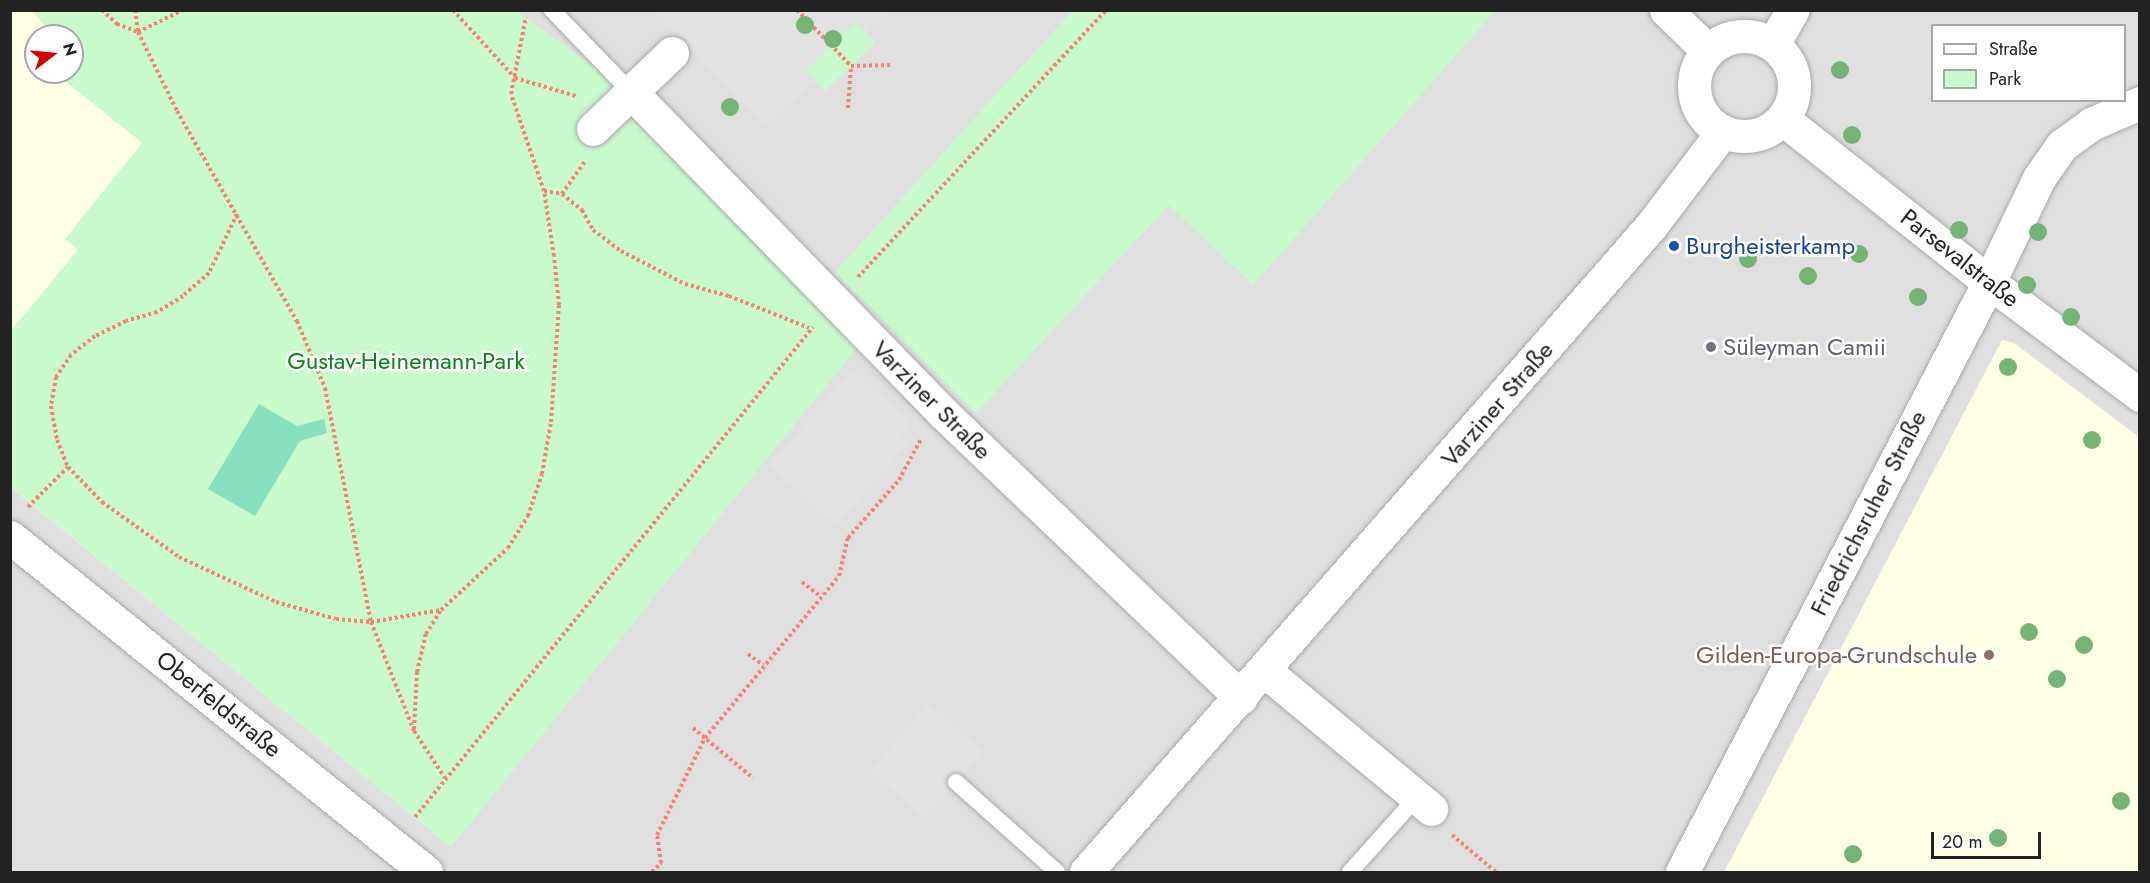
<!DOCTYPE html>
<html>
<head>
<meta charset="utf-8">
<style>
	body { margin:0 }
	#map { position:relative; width:2150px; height:883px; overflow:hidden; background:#f2efe9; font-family:Jost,sans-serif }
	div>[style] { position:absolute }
	.residential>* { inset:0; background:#e0dfdf }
	.education>* { inset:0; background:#ffffe5 }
	.park>* { inset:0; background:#c8facc }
	.pitch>* { inset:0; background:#88e0be }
	.parking>* { inset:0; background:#e2e2e2 }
	.path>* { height:4px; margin-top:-2px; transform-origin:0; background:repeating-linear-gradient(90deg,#fa8072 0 3px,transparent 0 6px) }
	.roads { filter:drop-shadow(0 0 2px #a9a9a9) drop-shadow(0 0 2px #a9a9a9) }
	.service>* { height:16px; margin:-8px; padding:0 8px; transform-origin:8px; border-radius:8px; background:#fff }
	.minor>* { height:33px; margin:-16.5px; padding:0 16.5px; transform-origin:16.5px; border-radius:16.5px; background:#fff }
	.tertiary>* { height:33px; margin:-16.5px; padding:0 16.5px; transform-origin:16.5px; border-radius:16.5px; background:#fff }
	.tertiary>.ring { margin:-16.5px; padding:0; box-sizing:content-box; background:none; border:33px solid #fff; border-radius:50% }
	.trees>* { width:18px; height:18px; margin:-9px; border-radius:50%; background:#74b475 }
	.dots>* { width:16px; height:16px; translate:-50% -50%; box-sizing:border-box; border:3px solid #fff; border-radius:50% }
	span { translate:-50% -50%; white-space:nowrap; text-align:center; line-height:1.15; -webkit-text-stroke:5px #fff; paint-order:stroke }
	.transit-label { font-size:24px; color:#164399 }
	.left { translate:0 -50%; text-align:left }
	.street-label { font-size:24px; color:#222 }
	.worship-label { font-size:24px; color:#5b616d }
	.park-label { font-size:24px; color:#0c8416 }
	.education-label { font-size:24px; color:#785e54 }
	.right { translate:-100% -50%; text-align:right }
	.frame { position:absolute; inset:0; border:12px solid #222; pointer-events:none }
	.legend { position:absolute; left:1931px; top:24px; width:195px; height:78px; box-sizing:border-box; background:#fff; border:2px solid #a7a7a7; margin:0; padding:8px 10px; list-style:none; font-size:18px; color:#222 }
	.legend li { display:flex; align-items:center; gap:12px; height:30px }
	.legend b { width:30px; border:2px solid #a7a7a7 }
	.north { position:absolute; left:24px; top:24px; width:60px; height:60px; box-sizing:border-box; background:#fff; border:2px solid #a7a7a7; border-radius:50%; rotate:74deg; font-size:16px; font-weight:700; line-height:24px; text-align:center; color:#222 }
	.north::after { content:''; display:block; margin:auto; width:21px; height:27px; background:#d40000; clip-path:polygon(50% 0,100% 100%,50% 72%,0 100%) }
	.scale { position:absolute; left:1931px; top:832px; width:110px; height:27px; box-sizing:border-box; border:3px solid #222; border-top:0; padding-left:8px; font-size:18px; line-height:21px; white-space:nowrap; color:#222; -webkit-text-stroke:4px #fff; paint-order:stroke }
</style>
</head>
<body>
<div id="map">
	<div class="residential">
		<i style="clip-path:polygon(evenodd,516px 11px,2139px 11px,2139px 872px,11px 872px,10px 487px,451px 847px,611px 79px,516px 11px,1932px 26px,2124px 26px,2124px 100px,1932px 100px,1932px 26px)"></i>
	</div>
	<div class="education">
		<i style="clip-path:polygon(11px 11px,32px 11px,55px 33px,55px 36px,36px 36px,36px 72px,60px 72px,60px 76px,143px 143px,66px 238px,78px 250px,11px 331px)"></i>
		<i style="clip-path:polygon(2002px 340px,2014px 343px,2139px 437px,2139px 872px,1724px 872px)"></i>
	</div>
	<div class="park">
		<i style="clip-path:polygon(1073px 10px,1495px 10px,1495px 11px,1253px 285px,1169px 205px,976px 413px,835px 272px)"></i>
		<i style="clip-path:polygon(32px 11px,516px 11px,611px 79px,857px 348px,451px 847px,11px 487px,11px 331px,78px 250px,65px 239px,142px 143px,59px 76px,60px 72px,72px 72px,72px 36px,55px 36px)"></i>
		<i style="clip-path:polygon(857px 21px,875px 43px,825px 91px,805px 70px)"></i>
	</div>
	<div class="pitch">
		<i style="clip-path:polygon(259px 404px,297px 426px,324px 419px,327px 433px,300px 441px,255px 516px,208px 489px)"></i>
	</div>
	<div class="parking">
		<i style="clip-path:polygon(656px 11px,889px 11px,866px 32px,856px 21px,805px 70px,815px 81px,765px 127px)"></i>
		<i style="clip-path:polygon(853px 370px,912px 422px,900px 436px,908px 444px,836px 525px,769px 465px)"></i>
		<i style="clip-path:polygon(929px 704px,983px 751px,924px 818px,870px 770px)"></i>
	</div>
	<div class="path">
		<i style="left:102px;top:10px;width:21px;rotate:43deg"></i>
		<i style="left:117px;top:24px;width:22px;rotate:21deg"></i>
		<i style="left:135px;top:10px;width:22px;rotate:82deg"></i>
		<i style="left:138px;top:32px;width:88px;rotate:63.7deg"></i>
		<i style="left:177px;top:111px;width:242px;rotate:60.3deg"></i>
		<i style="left:297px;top:321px;width:73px;rotate:67.3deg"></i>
		<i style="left:325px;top:388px;width:238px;rotate:78.9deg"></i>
		<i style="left:371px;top:622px;width:117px;rotate:68.5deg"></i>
		<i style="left:414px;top:731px;width:56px;rotate:56.6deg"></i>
		<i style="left:453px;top:10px;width:92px;rotate:47.6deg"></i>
		<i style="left:515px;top:78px;width:64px;rotate:16.4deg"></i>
		<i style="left:797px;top:10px;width:78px;rotate:46deg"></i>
		<i style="left:138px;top:32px;width:50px;rotate:-26.1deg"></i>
		<i style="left:848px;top:108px;width:42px;rotate:-85.9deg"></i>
		<i style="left:851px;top:66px;width:40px;rotate:-1.4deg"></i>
		<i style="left:544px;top:191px;width:18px;rotate:9deg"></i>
		<i style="left:562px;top:194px;width:26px;rotate:39deg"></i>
		<i style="left:582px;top:210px;width:23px;rotate:61deg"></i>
		<i style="left:593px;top:230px;width:35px;rotate:37deg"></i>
		<i style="left:621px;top:251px;width:72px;rotate:27.3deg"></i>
		<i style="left:685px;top:284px;width:46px;rotate:15.3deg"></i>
		<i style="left:729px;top:296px;width:86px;rotate:21.8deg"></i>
		<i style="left:562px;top:194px;width:39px;rotate:-55deg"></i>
		<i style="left:237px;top:214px;width:65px;rotate:115.4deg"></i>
		<i style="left:209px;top:273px;width:35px;rotate:139deg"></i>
		<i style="left:183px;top:296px;width:31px;rotate:148deg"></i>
		<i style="left:157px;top:312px;width:32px;rotate:164deg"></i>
		<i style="left:126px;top:321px;width:34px;rotate:154deg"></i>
		<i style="left:95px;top:336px;width:31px;rotate:142deg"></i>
		<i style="left:71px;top:355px;width:27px;rotate:124deg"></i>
		<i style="left:56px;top:377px;width:29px;rotate:100deg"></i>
		<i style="left:51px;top:406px;width:35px;rotate:80deg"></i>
		<i style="left:57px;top:440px;width:29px;rotate:68deg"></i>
		<i style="left:68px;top:467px;width:49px;rotate:45.8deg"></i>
		<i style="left:102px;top:502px;width:95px;rotate:35.5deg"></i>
		<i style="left:179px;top:557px;width:107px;rotate:24.9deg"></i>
		<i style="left:276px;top:602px;width:62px;rotate:15.8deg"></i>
		<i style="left:336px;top:619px;width:35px;rotate:5deg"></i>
		<i style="left:371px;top:622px;width:71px;rotate:-9.7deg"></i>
		<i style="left:441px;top:610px;width:91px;rotate:-42.8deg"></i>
		<i style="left:508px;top:548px;width:38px;rotate:-58deg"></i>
		<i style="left:528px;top:516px;width:44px;rotate:-71.6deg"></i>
		<i style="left:542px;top:474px;width:53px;rotate:-80.2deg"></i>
		<i style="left:551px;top:422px;width:117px;rotate:-86.1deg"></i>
		<i style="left:559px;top:305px;width:49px;rotate:-95.8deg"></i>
		<i style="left:554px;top:256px;width:66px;rotate:-98.7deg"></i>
		<i style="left:544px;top:191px;width:102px;rotate:-108.8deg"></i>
		<i style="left:511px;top:94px;width:78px;rotate:-79deg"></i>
		<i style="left:858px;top:277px;width:364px;rotate:-47.1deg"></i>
		<i style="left:28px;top:507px;width:57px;rotate:-45deg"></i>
		<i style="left:802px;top:582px;width:24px;rotate:38deg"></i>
		<i style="left:748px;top:654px;width:19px;rotate:36deg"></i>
		<i style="left:693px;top:728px;width:78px;rotate:39.8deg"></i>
		<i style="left:414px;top:729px;width:57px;rotate:-87deg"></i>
		<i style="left:417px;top:672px;width:39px;rotate:-77deg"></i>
		<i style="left:426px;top:634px;width:28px;rotate:-58deg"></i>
		<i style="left:415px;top:817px;width:631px;rotate:-50.91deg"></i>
		<i style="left:1452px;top:835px;width:57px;rotate:40.1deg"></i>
		<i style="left:652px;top:872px;width:13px;rotate:-45deg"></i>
		<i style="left:661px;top:863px;width:28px;rotate:-98deg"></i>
		<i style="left:657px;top:835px;width:108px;rotate:-63.7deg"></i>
		<i style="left:705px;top:738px;width:210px;rotate:-50.4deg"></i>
		<i style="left:839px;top:576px;width:39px;rotate:-77deg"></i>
		<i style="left:848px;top:538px;width:77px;rotate:-48.7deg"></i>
		<i style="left:899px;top:480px;width:47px;rotate:-61.8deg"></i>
	</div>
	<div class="roads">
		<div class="service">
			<i style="left:552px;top:10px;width:114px;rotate:46.1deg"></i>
			<i style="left:956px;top:782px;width:135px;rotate:41.7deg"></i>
			<i style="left:1350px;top:872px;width:101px;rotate:-48.2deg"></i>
		</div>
		<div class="minor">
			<i style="left:1666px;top:10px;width:59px;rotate:44.3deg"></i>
			<i style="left:672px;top:53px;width:57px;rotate:136.4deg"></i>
			<i style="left:631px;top:92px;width:448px;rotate:45.8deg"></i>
			<i style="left:943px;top:413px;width:412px;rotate:43.7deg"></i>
			<i style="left:1783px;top:119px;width:263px;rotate:38.4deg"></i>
			<i style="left:1989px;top:282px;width:189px;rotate:36.8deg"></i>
			<i style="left:593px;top:129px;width:53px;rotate:-44.2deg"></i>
			<i style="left:10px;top:537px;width:534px;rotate:38.84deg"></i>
			<i style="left:1265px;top:671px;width:216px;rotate:39.7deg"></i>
			<i style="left:1682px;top:872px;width:665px;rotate:-62.51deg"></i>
			<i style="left:1989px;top:282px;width:115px;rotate:-64.3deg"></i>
			<i style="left:2039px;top:178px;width:39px;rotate:-55deg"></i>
			<i style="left:2061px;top:146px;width:37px;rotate:-36deg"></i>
			<i style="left:2091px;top:124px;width:53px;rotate:-23.2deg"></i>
		</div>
		<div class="tertiary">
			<i class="ring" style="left:1694px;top:36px;width:67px;height:67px"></i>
			<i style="left:1773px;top:44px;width:39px;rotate:-60deg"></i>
			<i style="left:1086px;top:872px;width:858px;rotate:-48.83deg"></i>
			<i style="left:1651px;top:226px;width:119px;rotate:-52.8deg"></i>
		</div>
	</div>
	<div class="trees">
		<i style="left:805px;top:25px"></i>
		<i style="left:833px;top:39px"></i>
		<i style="left:1840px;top:70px"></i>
		<i style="left:730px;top:107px"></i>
		<i style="left:1852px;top:135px"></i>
		<i style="left:1959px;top:230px"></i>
		<i style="left:2038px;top:232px"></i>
		<i style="left:1859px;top:254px"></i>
		<i style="left:1748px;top:259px"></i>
		<i style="left:1808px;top:276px"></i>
		<i style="left:2027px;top:285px"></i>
		<i style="left:1918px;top:297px"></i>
		<i style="left:2071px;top:317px"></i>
		<i style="left:2008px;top:367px"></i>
		<i style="left:2092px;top:440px"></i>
		<i style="left:2029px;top:632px"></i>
		<i style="left:2084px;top:645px"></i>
		<i style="left:2057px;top:679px"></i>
		<i style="left:2121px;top:801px"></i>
		<i style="left:1998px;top:838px"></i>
		<i style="left:1853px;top:854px"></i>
	</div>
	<div class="dots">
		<i style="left:1674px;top:246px;background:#1a4fb4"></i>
		<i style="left:1711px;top:347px;background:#6b7280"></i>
		<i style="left:1989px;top:655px;background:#8d6e63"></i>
	</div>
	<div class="transit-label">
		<span class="left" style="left:1686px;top:246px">Burgheisterkamp</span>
	</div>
	<div class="street-label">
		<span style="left:1960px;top:258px;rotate:38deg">Parsevalstraße</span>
		<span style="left:932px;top:400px;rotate:45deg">Varziner Straße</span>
		<span style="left:1497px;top:404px;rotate:-49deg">Varziner Straße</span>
		<span style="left:1868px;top:513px;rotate:-63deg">Friedrichsruher Straße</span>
		<span style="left:219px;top:704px;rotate:39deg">Oberfeldstraße</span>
	</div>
	<div class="worship-label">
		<span class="left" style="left:1723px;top:347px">Süleyman Camii</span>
	</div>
	<div class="park-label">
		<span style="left:406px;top:361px">Gustav-Heinemann-Park</span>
	</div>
	<div class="education-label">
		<span class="right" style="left:1977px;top:655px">Gilden-Europa-Grundschule</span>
	</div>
	<div class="frame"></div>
	<ul class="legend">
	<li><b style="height:8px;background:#fff"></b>Straße</li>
	<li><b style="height:16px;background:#c8facc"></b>Park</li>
	</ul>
	<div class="north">N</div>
	<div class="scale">20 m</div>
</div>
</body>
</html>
